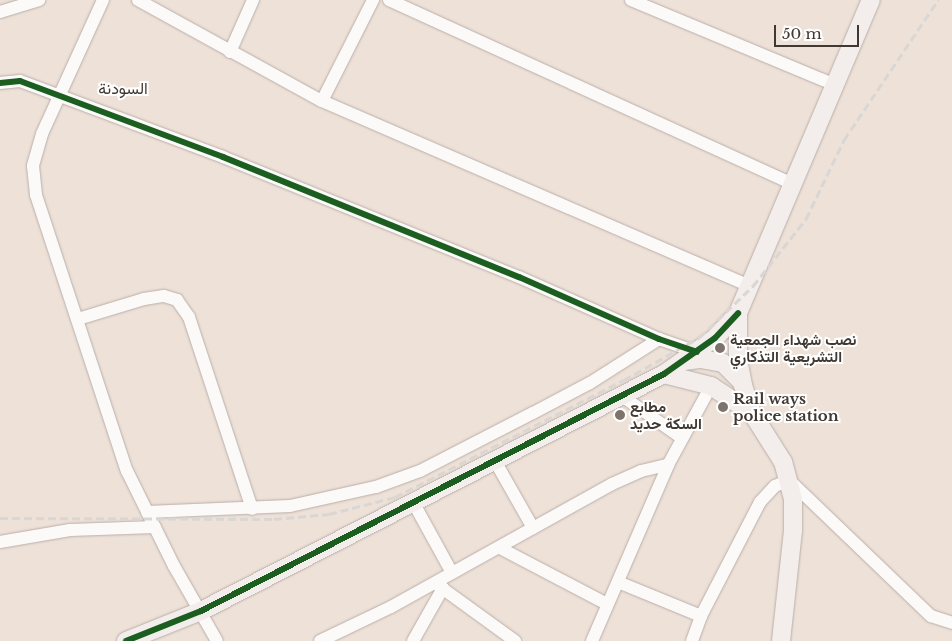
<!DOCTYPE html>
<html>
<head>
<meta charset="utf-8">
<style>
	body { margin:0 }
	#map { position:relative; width:952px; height:641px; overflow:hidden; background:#eee1d8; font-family:"Libre Baskerville",Vazirmatn,serif }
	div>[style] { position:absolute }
	.roads { filter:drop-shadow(0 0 1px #b9afa8) drop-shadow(0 0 1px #b9afa8) }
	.street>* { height:12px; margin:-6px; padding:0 6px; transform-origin:6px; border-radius:6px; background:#fcfaf9 }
	.secondary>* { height:18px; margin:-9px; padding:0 9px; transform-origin:9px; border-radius:9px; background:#f3eeec }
	.rail>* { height:3px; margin-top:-1.5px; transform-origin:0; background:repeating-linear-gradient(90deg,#dad6d3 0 8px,transparent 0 12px) }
	.cycleway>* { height:6px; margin:-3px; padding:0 3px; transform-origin:3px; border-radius:3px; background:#1b5e20 }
	.dots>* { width:14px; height:14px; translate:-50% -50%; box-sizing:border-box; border:2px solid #fff; border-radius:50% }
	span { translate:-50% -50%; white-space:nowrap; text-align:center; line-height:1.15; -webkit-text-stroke:4px #fff; paint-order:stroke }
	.poi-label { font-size:15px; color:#413832; font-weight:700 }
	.left { translate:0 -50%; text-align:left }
	.neighbourhood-label { font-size:16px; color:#413832 }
	.scale { position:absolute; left:774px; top:25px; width:85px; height:22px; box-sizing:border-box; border:2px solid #413832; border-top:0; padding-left:6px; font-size:15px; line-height:18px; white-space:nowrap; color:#413832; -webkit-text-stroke:4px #fff; paint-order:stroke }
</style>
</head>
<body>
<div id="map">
	<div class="roads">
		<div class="street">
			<i style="left:103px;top:0;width:147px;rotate:114.5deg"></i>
			<i style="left:42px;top:134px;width:33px;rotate:106deg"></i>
			<i style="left:33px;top:166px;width:29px;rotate:84deg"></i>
			<i style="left:36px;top:195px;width:291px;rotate:71.8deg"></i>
			<i style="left:127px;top:471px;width:106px;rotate:63.7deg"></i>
			<i style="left:174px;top:566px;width:86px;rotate:60.2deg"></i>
			<i style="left:138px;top:0;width:210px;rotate:28.8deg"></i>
			<i style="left:322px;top:101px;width:466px;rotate:23.4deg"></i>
			<i style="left:389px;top:0;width:444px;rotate:24.5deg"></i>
			<i style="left:631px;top:0;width:221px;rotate:22.6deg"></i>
			<i style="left:0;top:12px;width:41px;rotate:-17.1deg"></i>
			<i style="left:230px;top:52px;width:57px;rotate:-66.1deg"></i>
			<i style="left:0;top:83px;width:20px;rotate:-6deg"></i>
			<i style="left:20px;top:81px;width:217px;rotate:20.5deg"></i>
			<i style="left:223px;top:157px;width:319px;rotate:22.1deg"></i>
			<i style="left:519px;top:277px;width:153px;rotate:23.9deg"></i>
			<i style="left:659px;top:339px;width:40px;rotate:18.9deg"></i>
			<i style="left:322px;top:101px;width:113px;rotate:-63.2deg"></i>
			<i style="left:78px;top:319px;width:69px;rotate:-16.9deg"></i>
			<i style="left:144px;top:299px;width:20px;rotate:-9deg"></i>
			<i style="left:164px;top:296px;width:14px;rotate:17deg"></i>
			<i style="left:177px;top:300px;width:21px;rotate:55deg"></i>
			<i style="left:189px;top:317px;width:202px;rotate:71.8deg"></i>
			<i style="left:622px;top:396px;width:73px;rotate:35deg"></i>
			<i style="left:495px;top:461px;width:77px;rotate:60.4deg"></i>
			<i style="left:413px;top:502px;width:81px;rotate:61.2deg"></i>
			<i style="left:147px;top:512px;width:143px;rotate:-2.4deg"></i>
			<i style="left:290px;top:506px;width:88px;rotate:-12.5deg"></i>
			<i style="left:376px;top:487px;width:47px;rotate:-20deg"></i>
			<i style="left:420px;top:471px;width:127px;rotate:-27.2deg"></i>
			<i style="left:533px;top:413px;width:64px;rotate:-27.8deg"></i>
			<i style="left:590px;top:383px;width:82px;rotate:-32.5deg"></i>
			<i style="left:0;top:542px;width:71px;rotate:-9.7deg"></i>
			<i style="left:70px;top:530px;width:85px;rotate:-2deg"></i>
			<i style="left:500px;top:548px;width:121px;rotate:27.6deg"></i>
			<i style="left:618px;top:582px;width:90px;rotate:22.3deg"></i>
			<i style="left:435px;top:583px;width:99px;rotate:35.9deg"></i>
			<i style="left:320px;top:641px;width:79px;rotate:-25.6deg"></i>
			<i style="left:391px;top:607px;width:253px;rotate:-29.1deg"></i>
			<i style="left:612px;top:484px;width:32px;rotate:-24deg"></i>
			<i style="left:641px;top:471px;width:28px;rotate:-13deg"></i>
			<i style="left:413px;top:641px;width:61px;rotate:-60.5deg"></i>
			<i style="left:592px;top:641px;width:192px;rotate:-66.6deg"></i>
			<i style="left:668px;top:465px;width:90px;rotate:-61.4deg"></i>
			<i style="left:692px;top:641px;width:27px;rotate:-70deg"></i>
			<i style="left:701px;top:616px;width:128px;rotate:-62.6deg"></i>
			<i style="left:760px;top:502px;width:22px;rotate:-47deg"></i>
			<i style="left:775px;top:486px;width:15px;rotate:-23deg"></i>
			<i style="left:789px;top:480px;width:197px;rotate:43.8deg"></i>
			<i style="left:931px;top:616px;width:22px;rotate:18deg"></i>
		</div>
		<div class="secondary">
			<i style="left:684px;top:361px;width:17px;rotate:-7deg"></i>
			<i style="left:701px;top:359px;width:22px;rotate:10deg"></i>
			<i style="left:723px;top:363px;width:27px;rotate:45deg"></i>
			<i style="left:664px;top:374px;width:49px;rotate:14.3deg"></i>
			<i style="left:711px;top:386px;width:49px;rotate:33.4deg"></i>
			<i style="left:126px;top:641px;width:81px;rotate:-21.8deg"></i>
			<i style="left:201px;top:611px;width:520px;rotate:-27.11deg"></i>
			<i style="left:664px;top:374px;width:62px;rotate:-35.2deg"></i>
			<i style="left:715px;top:338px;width:34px;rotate:-47deg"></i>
			<i style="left:781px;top:641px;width:111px;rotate:-83.8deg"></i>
			<i style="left:793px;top:531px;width:32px;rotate:-90deg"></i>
			<i style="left:793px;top:499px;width:38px;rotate:-105deg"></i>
			<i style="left:783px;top:462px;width:58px;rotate:-122.3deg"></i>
			<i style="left:752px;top:413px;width:29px;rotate:-108deg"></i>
			<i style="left:743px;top:385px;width:25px;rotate:-101deg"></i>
			<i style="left:738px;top:360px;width:47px;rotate:-90deg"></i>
			<i style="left:738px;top:313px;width:340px;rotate:-67deg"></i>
		</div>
	</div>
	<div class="rail">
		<i style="left:0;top:518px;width:274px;rotate:0.2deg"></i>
		<i style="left:274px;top:519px;width:55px;rotate:-5.2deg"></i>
		<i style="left:329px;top:514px;width:68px;rotate:-14.4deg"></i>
		<i style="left:395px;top:497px;width:257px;rotate:-27.1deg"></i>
		<i style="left:624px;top:380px;width:87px;rotate:-29.5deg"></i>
		<i style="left:700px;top:337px;width:74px;rotate:-43.9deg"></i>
		<i style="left:753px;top:286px;width:85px;rotate:-51.7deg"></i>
		<i style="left:806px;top:219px;width:88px;rotate:-64.3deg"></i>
		<i style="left:844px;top:140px;width:169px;rotate:-56.1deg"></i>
	</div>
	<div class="cycleway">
		<i style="left:0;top:83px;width:20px;rotate:-6deg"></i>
		<i style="left:20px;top:81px;width:217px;rotate:20.5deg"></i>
		<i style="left:223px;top:157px;width:319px;rotate:22.1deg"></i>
		<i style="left:519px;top:277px;width:153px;rotate:23.9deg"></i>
		<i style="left:659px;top:339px;width:40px;rotate:18.9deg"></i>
		<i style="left:126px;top:641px;width:81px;rotate:-21.8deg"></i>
		<i style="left:201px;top:611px;width:520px;rotate:-27.11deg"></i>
		<i style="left:664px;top:374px;width:62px;rotate:-35.2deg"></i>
		<i style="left:715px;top:338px;width:34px;rotate:-47deg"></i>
	</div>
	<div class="dots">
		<i style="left:720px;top:348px;background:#7e736c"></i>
		<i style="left:723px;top:407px;background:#7e736c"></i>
		<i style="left:620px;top:415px;background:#7e736c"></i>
	</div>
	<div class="poi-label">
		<span class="left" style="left:730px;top:348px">نصب شهداء الجمعية<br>التشريعية التذكاري</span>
		<span class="left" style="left:733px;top:407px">Rail ways<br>police station</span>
		<span class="left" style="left:630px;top:415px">مطابع<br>السكة حديد</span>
	</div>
	<div class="neighbourhood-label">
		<span style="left:123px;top:88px">السودنة</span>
	</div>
	<div class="scale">50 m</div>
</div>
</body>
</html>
